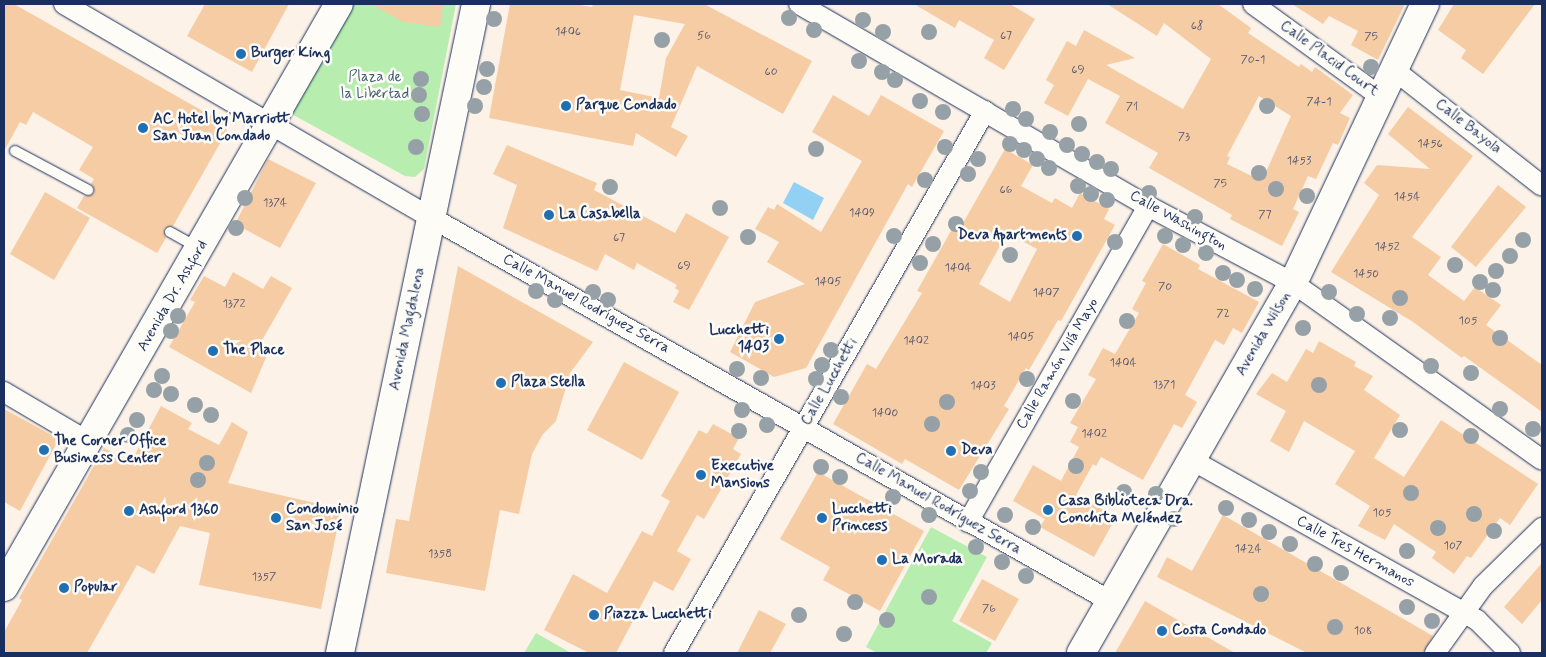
<!DOCTYPE html>
<html>
<head>
<meta charset="utf-8">
<style>
	body { margin:0 }
	#map { position:relative; width:1546px; height:657px; overflow:hidden; background:#fcf2e7; font-family:Mynerve,sans-serif }
	div>[style] { position:absolute }
	.green>* { inset:0; background:#b7eeb0 }
	.water>* { inset:0; background:#92d1f3 }
	.building>* { inset:0; background:#f6cca5 }
	.roads { filter:drop-shadow(0 0 1px #1b2f5e) drop-shadow(0 0 1px #1b2f5e) }
	.lane>* { height:10px; margin:-5px; padding:0 5px; transform-origin:5px; border-radius:5px; background:#fdfcf7 }
	.street>* { height:20px; margin:-10px; padding:0 10px; transform-origin:10px; border-radius:10px; background:#fdfcf7 }
	.secondary>* { height:28px; margin:-14px; padding:0 14px; transform-origin:14px; border-radius:14px; background:#fdfcf7 }
	.trees>* { width:16px; height:16px; margin:-8px; border-radius:50%; background:#96a1a7 }
	.dots>* { width:14px; height:14px; translate:-50% -50%; box-sizing:border-box; border:2px solid #fdfcf7; border-radius:50% }
	span { translate:-50% -50%; white-space:nowrap; text-align:center; line-height:1.15; -webkit-text-stroke:5px #fdfcf7; paint-order:stroke }
	.number-label { font-size:12px; color:#525670 }
	.number-label span { -webkit-text-stroke-width:0 }
	.poi-label { font-size:15px; color:#1b2f5e; font-weight:700 }
	.left { translate:0 -50%; text-align:left }
	.right { translate:-100% -50%; text-align:right }
	.street-label { font-size:15px; color:#1b2f5e }
	.park-label { font-size:15px; color:#425f72 }
	.frame { position:absolute; inset:0; border:5px solid #1b2f5e; pointer-events:none }
</style>
</head>
<body>
<div id="map">
	<div class="green">
		<i style="clip-path:polygon(348px 4px,456px 4px,424px 169px,415px 177px,405px 176px,286px 111px)"></i>
		<i style="clip-path:polygon(931px 527px,987px 557px,952px 621px,992px 643px,986px 653px,877px 653px,866px 647px)"></i>
		<i style="clip-path:polygon(536px 633px,571px 653px,524px 653px)"></i>
	</div>
	<div class="water">
		<i style="clip-path:polygon(794px 182px,824px 198px,813px 220px,783px 203px)"></i>
	</div>
	<div class="building">
		<i style="clip-path:polygon(4px 4px,14px 4px,224px 123px,227px 131px,173px 226px,164px 228px,166px 238px,157px 253px,77px 208px,84px 196px,94px 193px,91px 184px,94px 179px,79px 170px,93px 147px,33px 112px,26px 125px,20px 122px,4px 151px)"></i>
		<i style="clip-path:polygon(205px 4px,289px 4px,252px 72px,187px 36px)"></i>
		<i style="clip-path:polygon(372px 4px,443px 4px,440px 27px,403px 22px)"></i>
		<i style="clip-path:polygon(evenodd,510px 4px,574px 4px,592px 7px,593px 4px,704px 4px,812px 61px,783px 114px,697px 66px,671px 127px,688px 136px,676px 157px,636px 133px,633px 146px,489px 118px,510px 4px,634px 15px,685px 24px,666px 58px,659px 98px,620px 90px,634px 15px)"></i>
		<i style="clip-path:polygon(914px 4px,1010px 4px,1035px 19px,1004px 70px,984px 58px,994px 40px,959px 20px,955px 28px)"></i>
		<i style="clip-path:polygon(evenodd,1107px 4px,1218px 4px,1251px 28px,1248px 33px,1299px 67px,1301px 64px,1312px 72px,1315px 67px,1353px 95px,1340px 113px,1350px 118px,1338px 145px,1333px 143px,1316px 179px,1308px 176px,1293px 209px,1299px 212px,1282px 246px,1230px 219px,1232px 215px,1149px 168px,1158px 153px,1105px 123px,1120px 96px,1088px 79px,1068px 116px,1044px 103px,1054px 85px,1046px 80px,1067px 41px,1076px 46px,1084px 30px,1135px 58px,1106px 65px,1183px 109px,1211px 59px,1164px 23px,1157px 36px,1107px 4px,1259px 96px,1291px 116px,1262px 181px,1227px 164px,1230px 157px,1227px 156px,1259px 96px)"></i>
		<i style="clip-path:polygon(1292px 4px,1405px 4px,1378px 60px,1351px 45px,1358px 31px,1329px 16px,1323px 24px)"></i>
		<i style="clip-path:polygon(1454px 4px,1535px 4px,1483px 74px,1461px 58px,1466px 50px,1438px 30px)"></i>
		<i style="clip-path:polygon(833px 95px,869px 116px,881px 95px,944px 131px,912px 187px,908px 184px,806px 368px,774px 377px,730px 352px,755px 302px,805px 284px,767px 262px,779px 242px,755px 229px,768px 207px,774px 210px,777px 204px,821px 232px,862px 161px,812px 132px)"></i>
		<i style="clip-path:polygon(1408px 107px,1473px 156px,1412px 237px,1441px 257px,1428px 275px,1464px 301px,1475px 287px,1501px 305px,1486px 325px,1542px 365px,1542px 412px,1464px 356px,1462px 358px,1413px 322px,1331px 272px,1379px 195px,1364px 183px,1377px 165px,1430px 169px,1388px 134px)"></i>
		<i style="clip-path:polygon(507px 145px,597px 183px,594px 190px,675px 233px,686px 213px,729px 237px,689px 310px,673px 302px,679px 291px,675px 288px,677px 285px,637px 263px,634px 270px,605px 254px,597px 271px,503px 228px,517px 185px,493px 174px)"></i>
		<i style="clip-path:polygon(evenodd,1005px 149px,1033px 165px,1021px 186px,1052px 203px,1055px 198px,1072px 208px,1080px 193px,1109px 209px,1104px 219px,1115px 225px,1061px 321px,1058px 320px,1029px 370px,1026px 368px,1004px 406px,1009px 409px,959px 490px,905px 459px,902px 464px,833px 424px,867px 364px,876px 369px,922px 293px,917px 291px,952px 229px,958px 232px,1005px 149px,1007px 233px,1037px 249px,1010px 302px,979px 284px,1007px 233px)"></i>
		<i style="clip-path:polygon(268px 159px,316px 183px,280px 248px,235px 224px)"></i>
		<i style="clip-path:polygon(1498px 185px,1526px 207px,1476px 267px,1451px 247px)"></i>
		<i style="clip-path:polygon(45px 192px,90px 218px,54px 280px,10px 254px)"></i>
		<i style="clip-path:polygon(1163px 244px,1200px 265px,1198px 269px,1259px 302px,1242px 333px,1233px 328px,1224px 345px,1215px 340px,1185px 395px,1197px 402px,1182px 428px,1174px 424px,1143px 480px,1101px 457px,1096px 466px,1093px 464px,1076px 495px,1116px 517px,1094px 557px,1040px 527px,1045px 519px,1013px 501px,1033px 465px,1061px 481px,1079px 447px,1070px 442px,1078px 427px,1070px 423px,1096px 379px,1088px 375px,1103px 348px,1115px 354px,1139px 313px,1132px 309px,1146px 283px,1142px 281px)"></i>
		<i style="clip-path:polygon(458px 266px,593px 342px,570px 373px,556px 421px,543px 434px,532px 454px,519px 514px,500px 510px,485px 591px,386px 573px,396px 519px,409px 521px)"></i>
		<i style="clip-path:polygon(233px 272px,263px 289px,271px 276px,292px 288px,257px 349px,267px 355px,251px 393px,169px 347px,195px 302px,190px 300px,204px 276px,225px 287px)"></i>
		<i style="clip-path:polygon(1319px 341px,1356px 362px,1354px 366px,1373px 376px,1364px 390px,1400px 415px,1374px 458px,1404px 477px,1441px 420px,1538px 484px,1510px 525px,1500px 518px,1471px 558px,1467px 556px,1454px 574px,1432px 558px,1436px 552px,1394px 524px,1385px 540px,1358px 526px,1370px 506px,1335px 484px,1355px 451px,1304px 421px,1289px 452px,1270px 441px,1286px 411px,1256px 394px,1272px 373px,1287px 382px,1306px 349px,1313px 353px)"></i>
		<i style="clip-path:polygon(624px 362px,679px 392px,642px 460px,587px 430px)"></i>
		<i style="clip-path:polygon(161px 406px,192px 423px,188px 429px,219px 445px,232px 422px,248px 432px,228px 483px,341px 509px,321px 609px,199px 585px,210px 533px,180px 526px,154px 574px,137px 565px,87px 653px,4px 653px,4px 632px,22px 600px,19px 598px,104px 448px,131px 462px)"></i>
		<i style="clip-path:polygon(4px 409px,59px 439px,20px 511px,4px 502px)"></i>
		<i style="clip-path:polygon(713px 424px,739px 438px,733px 449px,741px 454px,704px 519px,697px 515px,677px 551px,691px 559px,673px 591px,654px 581px,616px 653px,589px 653px,544px 630px,573px 574px,607px 593px,642px 531px,652px 536px,670px 501px,661px 496px,699px 430px,707px 434px)"></i>
		<i style="clip-path:polygon(818px 472px,924px 531px,880px 611px,823px 580px,830px 567px,780px 539px)"></i>
		<i style="clip-path:polygon(1223px 515px,1433px 636px,1423px 653px,1307px 653px,1157px 577px,1167px 557px,1192px 571px)"></i>
		<i style="clip-path:polygon(1542px 563px,1542px 600px,1522px 624px,1504px 607px)"></i>
		<i style="clip-path:polygon(982px 579px,1019px 599px,995px 641px,959px 621px)"></i>
		<i style="clip-path:polygon(1145px 601px,1235px 653px,1115px 653px)"></i>
		<i style="clip-path:polygon(759px 610px,786px 624px,770px 653px,737px 653px)"></i>
	</div>
	<div class="roads">
		<div class="lane">
			<i style="left:15px;top:151px;width:83px;rotate:28.1deg"></i>
			<i style="left:170px;top:232px;width:31px;rotate:29deg"></i>
		</div>
		<div class="street">
			<i style="left:64px;top:4px;width:426px;rotate:30.2deg"></i>
			<i style="left:432px;top:218px;width:779px;rotate:29.46deg"></i>
			<i style="left:799px;top:4px;width:403px;rotate:30.1deg"></i>
			<i style="left:1148px;top:206px;width:164px;rotate:28deg"></i>
			<i style="left:1293px;top:283px;width:305px;rotate:35.4deg"></i>
			<i style="left:1253px;top:4px;width:158px;rotate:36deg"></i>
			<i style="left:1393px;top:69px;width:189px;rotate:38.1deg"></i>
			<i style="left:4px;top:392px;width:99px;rotate:30.5deg"></i>
			<i style="left:1192px;top:460px;width:327px;rotate:29.3deg"></i>
			<i style="left:1477px;top:620px;width:47px;rotate:45deg"></i>
			<i style="left:968px;top:522px;width:364px;rotate:-60.3deg"></i>
			<i style="left:674px;top:653px;width:625px;rotate:-60.15deg"></i>
			<i style="left:1435px;top:653px;width:82px;rotate:-54.4deg"></i>
			<i style="left:1483px;top:586px;width:83px;rotate:-44.5deg"></i>
		</div>
		<div class="secondary">
			<i style="left:4px;top:587px;width:672px;rotate:-60.12deg"></i>
			<i style="left:340px;top:653px;width:663px;rotate:-78.16deg"></i>
			<i style="left:1081px;top:653px;width:426px;rotate:-60.2deg"></i>
			<i style="left:1293px;top:283px;width:309px;rotate:-64.7deg"></i>
		</div>
	</div>
	<div class="trees">
		<i style="left:789px;top:18px"></i>
		<i style="left:494px;top:19px"></i>
		<i style="left:863px;top:20px"></i>
		<i style="left:814px;top:30px"></i>
		<i style="left:883px;top:32px"></i>
		<i style="left:929px;top:32px"></i>
		<i style="left:662px;top:40px"></i>
		<i style="left:859px;top:61px"></i>
		<i style="left:1371px;top:67px"></i>
		<i style="left:487px;top:69px"></i>
		<i style="left:882px;top:72px"></i>
		<i style="left:421px;top:79px"></i>
		<i style="left:895px;top:80px"></i>
		<i style="left:484px;top:87px"></i>
		<i style="left:419px;top:95px"></i>
		<i style="left:920px;top:101px"></i>
		<i style="left:475px;top:106px"></i>
		<i style="left:1267px;top:106px"></i>
		<i style="left:1013px;top:109px"></i>
		<i style="left:943px;top:112px"></i>
		<i style="left:422px;top:114px"></i>
		<i style="left:1026px;top:119px"></i>
		<i style="left:1079px;top:124px"></i>
		<i style="left:1050px;top:132px"></i>
		<i style="left:1010px;top:144px"></i>
		<i style="left:1067px;top:145px"></i>
		<i style="left:416px;top:147px"></i>
		<i style="left:945px;top:147px"></i>
		<i style="left:816px;top:149px"></i>
		<i style="left:1024px;top:150px"></i>
		<i style="left:1082px;top:154px"></i>
		<i style="left:978px;top:159px"></i>
		<i style="left:1037px;top:159px"></i>
		<i style="left:1097px;top:162px"></i>
		<i style="left:1049px;top:168px"></i>
		<i style="left:1111px;top:169px"></i>
		<i style="left:1259px;top:173px"></i>
		<i style="left:968px;top:174px"></i>
		<i style="left:925px;top:180px"></i>
		<i style="left:1078px;top:186px"></i>
		<i style="left:610px;top:187px"></i>
		<i style="left:1276px;top:189px"></i>
		<i style="left:1149px;top:193px"></i>
		<i style="left:1091px;top:194px"></i>
		<i style="left:1307px;top:196px"></i>
		<i style="left:245px;top:198px"></i>
		<i style="left:1107px;top:200px"></i>
		<i style="left:720px;top:208px"></i>
		<i style="left:1195px;top:217px"></i>
		<i style="left:956px;top:224px"></i>
		<i style="left:236px;top:228px"></i>
		<i style="left:894px;top:236px"></i>
		<i style="left:1165px;top:236px"></i>
		<i style="left:748px;top:237px"></i>
		<i style="left:1523px;top:240px"></i>
		<i style="left:1115px;top:242px"></i>
		<i style="left:933px;top:244px"></i>
		<i style="left:1183px;top:245px"></i>
		<i style="left:1206px;top:253px"></i>
		<i style="left:1010px;top:255px"></i>
		<i style="left:1510px;top:256px"></i>
		<i style="left:920px;top:263px"></i>
		<i style="left:1455px;top:265px"></i>
		<i style="left:1496px;top:271px"></i>
		<i style="left:1223px;top:273px"></i>
		<i style="left:1237px;top:280px"></i>
		<i style="left:1480px;top:282px"></i>
		<i style="left:1255px;top:289px"></i>
		<i style="left:1493px;top:290px"></i>
		<i style="left:536px;top:291px"></i>
		<i style="left:593px;top:292px"></i>
		<i style="left:1329px;top:292px"></i>
		<i style="left:1400px;top:298px"></i>
		<i style="left:555px;top:300px"></i>
		<i style="left:608px;top:300px"></i>
		<i style="left:1357px;top:314px"></i>
		<i style="left:178px;top:316px"></i>
		<i style="left:1390px;top:318px"></i>
		<i style="left:1127px;top:321px"></i>
		<i style="left:1303px;top:328px"></i>
		<i style="left:171px;top:331px"></i>
		<i style="left:1500px;top:338px"></i>
		<i style="left:831px;top:350px"></i>
		<i style="left:822px;top:365px"></i>
		<i style="left:1431px;top:366px"></i>
		<i style="left:737px;top:369px"></i>
		<i style="left:1471px;top:373px"></i>
		<i style="left:162px;top:376px"></i>
		<i style="left:761px;top:378px"></i>
		<i style="left:816px;top:379px"></i>
		<i style="left:1027px;top:379px"></i>
		<i style="left:1319px;top:385px"></i>
		<i style="left:154px;top:390px"></i>
		<i style="left:171px;top:394px"></i>
		<i style="left:841px;top:397px"></i>
		<i style="left:1073px;top:401px"></i>
		<i style="left:947px;top:402px"></i>
		<i style="left:195px;top:405px"></i>
		<i style="left:1500px;top:409px"></i>
		<i style="left:742px;top:410px"></i>
		<i style="left:211px;top:415px"></i>
		<i style="left:137px;top:420px"></i>
		<i style="left:932px;top:424px"></i>
		<i style="left:767px;top:425px"></i>
		<i style="left:1533px;top:429px"></i>
		<i style="left:1400px;top:430px"></i>
		<i style="left:739px;top:431px"></i>
		<i style="left:128px;top:435px"></i>
		<i style="left:1471px;top:436px"></i>
		<i style="left:207px;top:463px"></i>
		<i style="left:1076px;top:466px"></i>
		<i style="left:821px;top:467px"></i>
		<i style="left:981px;top:472px"></i>
		<i style="left:840px;top:477px"></i>
		<i style="left:198px;top:480px"></i>
		<i style="left:970px;top:491px"></i>
		<i style="left:1124px;top:492px"></i>
		<i style="left:1411px;top:493px"></i>
		<i style="left:1156px;top:494px"></i>
		<i style="left:893px;top:497px"></i>
		<i style="left:1226px;top:508px"></i>
		<i style="left:1474px;top:514px"></i>
		<i style="left:929px;top:515px"></i>
		<i style="left:1005px;top:515px"></i>
		<i style="left:1174px;top:519px"></i>
		<i style="left:1249px;top:520px"></i>
		<i style="left:1033px;top:527px"></i>
		<i style="left:1438px;top:528px"></i>
		<i style="left:1494px;top:531px"></i>
		<i style="left:1269px;top:532px"></i>
		<i style="left:1290px;top:544px"></i>
		<i style="left:976px;top:547px"></i>
		<i style="left:1407px;top:551px"></i>
		<i style="left:1002px;top:562px"></i>
		<i style="left:1315px;top:564px"></i>
		<i style="left:1341px;top:573px"></i>
		<i style="left:1026px;top:576px"></i>
		<i style="left:1261px;top:594px"></i>
		<i style="left:929px;top:597px"></i>
		<i style="left:855px;top:602px"></i>
		<i style="left:1407px;top:607px"></i>
		<i style="left:799px;top:615px"></i>
		<i style="left:887px;top:620px"></i>
		<i style="left:1432px;top:621px"></i>
		<i style="left:1335px;top:627px"></i>
		<i style="left:844px;top:634px"></i>
	</div>
	<div class="dots">
		<i style="left:241px;top:54px;background:#1f6fb2"></i>
		<i style="left:566px;top:106px;background:#1f6fb2"></i>
		<i style="left:143px;top:128px;background:#1f6fb2"></i>
		<i style="left:549px;top:215px;background:#1f6fb2"></i>
		<i style="left:1077px;top:236px;background:#1f6fb2"></i>
		<i style="left:779px;top:339px;background:#1f6fb2"></i>
		<i style="left:213px;top:351px;background:#1f6fb2"></i>
		<i style="left:501px;top:383px;background:#1f6fb2"></i>
		<i style="left:44px;top:450px;background:#1f6fb2"></i>
		<i style="left:951px;top:451px;background:#1f6fb2"></i>
		<i style="left:701px;top:475px;background:#1f6fb2"></i>
		<i style="left:1048px;top:510px;background:#1f6fb2"></i>
		<i style="left:129px;top:511px;background:#1f6fb2"></i>
		<i style="left:276px;top:518px;background:#1f6fb2"></i>
		<i style="left:822px;top:518px;background:#1f6fb2"></i>
		<i style="left:882px;top:560px;background:#1f6fb2"></i>
		<i style="left:64px;top:588px;background:#1f6fb2"></i>
		<i style="left:594px;top:615px;background:#1f6fb2"></i>
		<i style="left:1162px;top:631px;background:#1f6fb2"></i>
	</div>
	<div class="number-label">
		<span style="left:1197px;top:27px">68</span>
		<span style="left:568px;top:33px">1406</span>
		<span style="left:704px;top:37px">56</span>
		<span style="left:1006px;top:37px">67</span>
		<span style="left:1371px;top:38px">75</span>
		<span style="left:1253px;top:61px">70-1</span>
		<span style="left:1078px;top:71px">69</span>
		<span style="left:771px;top:73px">60</span>
		<span style="left:1319px;top:103px">74-1</span>
		<span style="left:1132px;top:108px">71</span>
		<span style="left:1184px;top:138px">73</span>
		<span style="left:1430px;top:145px">1456</span>
		<span style="left:1299px;top:162px">1453</span>
		<span style="left:1220px;top:185px">75</span>
		<span style="left:1006px;top:191px">66</span>
		<span style="left:1407px;top:198px">1454</span>
		<span style="left:275px;top:204px">1374</span>
		<span style="left:862px;top:214px">1409</span>
		<span style="left:1265px;top:216px">77</span>
		<span style="left:619px;top:239px">67</span>
		<span style="left:1387px;top:248px">1452</span>
		<span style="left:684px;top:267px">69</span>
		<span style="left:958px;top:269px">1404</span>
		<span style="left:1366px;top:275px">1450</span>
		<span style="left:828px;top:283px">1405</span>
		<span style="left:1165px;top:288px">70</span>
		<span style="left:1046px;top:294px">1407</span>
		<span style="left:234px;top:305px">1372</span>
		<span style="left:1223px;top:315px">72</span>
		<span style="left:1468px;top:322px">105</span>
		<span style="left:1021px;top:338px">1405</span>
		<span style="left:916px;top:342px">1402</span>
		<span style="left:1123px;top:364px">1404</span>
		<span style="left:1164px;top:386px">1371</span>
		<span style="left:983px;top:387px">1403</span>
		<span style="left:885px;top:414px">1400</span>
		<span style="left:1094px;top:435px">1402</span>
		<span style="left:1382px;top:514px">105</span>
		<span style="left:1453px;top:547px">107</span>
		<span style="left:1248px;top:550px">1424</span>
		<span style="left:440px;top:555px">1358</span>
		<span style="left:264px;top:578px">1357</span>
		<span style="left:989px;top:610px">76</span>
		<span style="left:1363px;top:632px">108</span>
	</div>
	<div class="poi-label">
		<span class="left" style="left:251px;top:54px">Burger King</span>
		<span class="left" style="left:576px;top:106px">Parque Condado</span>
		<span class="left" style="left:153px;top:128px">AC Hotel by Marriott<br>San Juan Condado</span>
		<span class="left" style="left:559px;top:215px">La Casabella</span>
		<span class="right" style="left:1067px;top:236px">Deva Apartments</span>
		<span class="right" style="left:769px;top:339px">Lucchetti<br>1403</span>
		<span class="left" style="left:223px;top:351px">The Place</span>
		<span class="left" style="left:511px;top:383px">Plaza Stella</span>
		<span class="left" style="left:54px;top:450px">The Corner Office<br>Business Center</span>
		<span class="left" style="left:961px;top:451px">Deva</span>
		<span class="left" style="left:711px;top:475px">Executive<br>Mansions</span>
		<span class="left" style="left:1058px;top:510px">Casa Biblioteca Dra.<br>Conchita Meléndez</span>
		<span class="left" style="left:286px;top:518px">Condominio<br>San José</span>
		<span class="left" style="left:832px;top:518px">Lucchetti<br>Princess</span>
		<span class="left" style="left:139px;top:511px">Ashford 1360</span>
		<span class="left" style="left:892px;top:560px">La Morada</span>
		<span class="left" style="left:74px;top:588px">Popular</span>
		<span class="left" style="left:604px;top:615px">Piazza Lucchetti</span>
		<span class="left" style="left:1172px;top:631px">Costa Condado</span>
	</div>
	<div class="street-label">
		<span style="left:1329px;top:59px;rotate:36deg">Calle Placid Court</span>
		<span style="left:1468px;top:127px;rotate:38deg">Calle Bayola</span>
		<span style="left:1178px;top:221px;rotate:29deg">Calle Washington</span>
		<span style="left:173px;top:296px;rotate:-60deg">Avenida Dr. Ashford</span>
		<span style="left:586px;top:304px;rotate:29deg">Calle Manuel Rodríguez Serra</span>
		<span style="left:408px;top:329px;rotate:-78deg">Avenida Magdalena</span>
		<span style="left:1264px;top:334px;rotate:-60deg">Avenida Wilson</span>
		<span style="left:1058px;top:364px;rotate:-60deg">Calle Ramón Vilá Mayo</span>
		<span style="left:830px;top:382px;rotate:-60deg">Calle Lucchetti</span>
		<span style="left:938px;top:504px;rotate:30deg">Calle Manuel Rodríguez Serra</span>
		<span style="left:1355px;top:552px;rotate:29deg">Calle Tres Hermanos</span>
	</div>
	<div class="park-label">
		<span style="left:375px;top:86px">Plaza de<br>la Libertad</span>
	</div>
	<div class="frame"></div>
</div>
</body>
</html>
